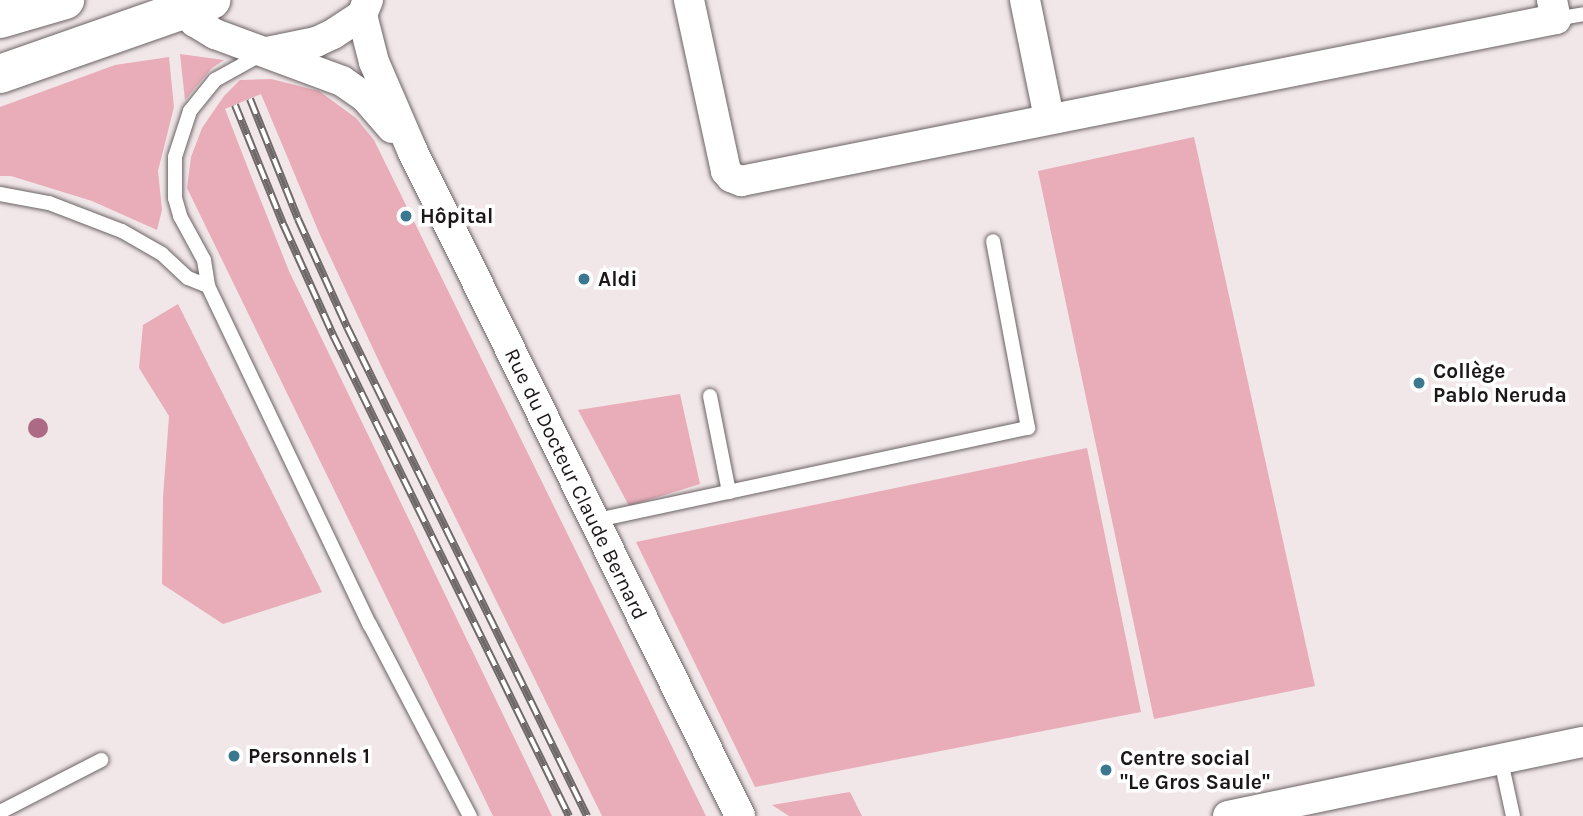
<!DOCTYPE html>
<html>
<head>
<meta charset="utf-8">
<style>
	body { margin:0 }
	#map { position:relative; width:1583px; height:816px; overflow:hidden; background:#f1e7e9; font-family:Karla,sans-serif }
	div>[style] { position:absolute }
	.green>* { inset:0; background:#e8adb8 }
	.roads { filter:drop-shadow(0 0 2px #6b6364) drop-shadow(0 0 2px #6b6364) }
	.service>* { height:14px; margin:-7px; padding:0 7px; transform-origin:7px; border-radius:7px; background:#fff }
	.minor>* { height:30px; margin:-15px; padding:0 15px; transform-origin:15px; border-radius:15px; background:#fff }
	.secondary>* { height:38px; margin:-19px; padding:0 19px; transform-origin:19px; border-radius:19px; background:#fff }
	.rail>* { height:8px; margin-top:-4px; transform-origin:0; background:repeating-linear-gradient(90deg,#fff 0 16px,#6f696a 0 32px); box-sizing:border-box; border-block:2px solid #6f696a }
	.trees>* { width:20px; height:20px; margin:-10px; border-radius:50%; background:#ac6a84 }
	.dots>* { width:19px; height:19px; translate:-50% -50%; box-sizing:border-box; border:4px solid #fff; border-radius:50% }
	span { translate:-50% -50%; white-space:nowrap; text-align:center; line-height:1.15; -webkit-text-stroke:7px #fff; paint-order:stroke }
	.poi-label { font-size:21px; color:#1c1819; font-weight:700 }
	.left { translate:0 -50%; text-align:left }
	.street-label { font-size:21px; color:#1c1819 }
</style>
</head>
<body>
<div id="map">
	<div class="green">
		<i style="clip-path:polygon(180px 54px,224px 60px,212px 68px,185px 100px)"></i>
		<i style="clip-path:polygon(169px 57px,174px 107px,158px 171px,162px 210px,157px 230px,92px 201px,11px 176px,0 176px,0 107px,115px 65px)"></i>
		<i style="clip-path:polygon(271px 79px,319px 91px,356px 118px,374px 140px,706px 816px,602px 816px,383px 370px,320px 235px,261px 94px,225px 109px,251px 176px,289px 271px,552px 816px,493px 816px,187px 188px,191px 157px,202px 128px,224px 96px,240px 80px)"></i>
		<i style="clip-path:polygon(1194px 137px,1315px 686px,1154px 719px,1038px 171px)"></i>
		<i style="clip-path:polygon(178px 304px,322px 592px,223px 624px,162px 584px,163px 497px,169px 416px,139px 368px,143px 325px)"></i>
		<i style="clip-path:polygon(680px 394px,700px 484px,629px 506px,578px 410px)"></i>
		<i style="clip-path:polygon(1087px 448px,1141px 712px,755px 787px,636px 542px)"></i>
		<i style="clip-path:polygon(850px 792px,862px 816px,789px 816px,772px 805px)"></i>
	</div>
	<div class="roads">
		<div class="service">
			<i style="left:1556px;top:19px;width:27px;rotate:-10deg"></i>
			<i style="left:262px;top:54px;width:54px;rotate:151deg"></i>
			<i style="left:215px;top:80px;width:40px;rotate:129deg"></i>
			<i style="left:190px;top:111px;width:48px;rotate:108.1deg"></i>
			<i style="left:175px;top:157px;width:41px;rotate:90deg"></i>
			<i style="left:175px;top:198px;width:19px;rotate:74deg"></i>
			<i style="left:180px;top:216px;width:50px;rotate:61.4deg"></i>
			<i style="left:204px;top:260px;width:26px;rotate:81deg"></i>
			<i style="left:208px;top:286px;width:376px;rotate:64.5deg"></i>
			<i style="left:370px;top:625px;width:216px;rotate:62.4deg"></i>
			<i style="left:0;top:194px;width:50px;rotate:10.4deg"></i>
			<i style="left:49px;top:203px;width:78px;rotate:21deg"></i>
			<i style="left:122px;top:231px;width:46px;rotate:29.9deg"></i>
			<i style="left:162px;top:254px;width:35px;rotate:43deg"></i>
			<i style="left:188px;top:278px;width:22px;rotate:22deg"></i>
			<i style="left:710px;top:396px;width:98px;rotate:78.8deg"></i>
			<i style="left:593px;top:521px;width:445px;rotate:-12.1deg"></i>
			<i style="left:1028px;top:428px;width:190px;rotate:-100.6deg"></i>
			<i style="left:1501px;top:761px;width:56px;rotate:77.7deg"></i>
			<i style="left:0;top:812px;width:114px;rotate:-27.2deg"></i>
		</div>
		<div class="minor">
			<i style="left:177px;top:0;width:11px;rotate:63deg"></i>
			<i style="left:182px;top:10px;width:18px;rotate:43deg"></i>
			<i style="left:195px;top:22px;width:23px;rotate:31deg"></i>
			<i style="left:215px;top:34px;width:135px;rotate:20.3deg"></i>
			<i style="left:342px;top:81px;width:28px;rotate:35deg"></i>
			<i style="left:365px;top:97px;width:41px;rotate:48.9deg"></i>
			<i style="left:689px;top:0;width:175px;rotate:77.8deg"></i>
			<i style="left:726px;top:171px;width:8px;rotate:50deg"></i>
			<i style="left:731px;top:177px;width:11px;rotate:22deg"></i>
			<i style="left:741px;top:181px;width:831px;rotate:-11.24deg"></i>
			<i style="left:1556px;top:19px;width:19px;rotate:-102deg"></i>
			<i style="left:1025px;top:0;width:120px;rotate:78.5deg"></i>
			<i style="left:362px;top:15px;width:49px;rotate:75.7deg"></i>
			<i style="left:374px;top:62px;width:98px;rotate:66.6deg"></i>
			<i style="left:413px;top:152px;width:740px;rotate:63.78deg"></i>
			<i style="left:267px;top:52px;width:50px;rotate:-11.5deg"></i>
			<i style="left:316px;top:42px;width:19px;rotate:-25deg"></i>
			<i style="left:333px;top:34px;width:35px;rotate:-33deg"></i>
			<i style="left:362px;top:15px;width:16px;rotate:-68deg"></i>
			<i style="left:1228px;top:816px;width:363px;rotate:-11.8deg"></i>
		</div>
		<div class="secondary">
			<i style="left:0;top:19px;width:68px;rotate:-16.3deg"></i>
			<i style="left:0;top:74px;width:224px;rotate:-19.3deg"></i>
		</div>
	</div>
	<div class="rail">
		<i style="left:250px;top:99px;width:129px;rotate:68.2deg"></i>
		<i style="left:298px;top:219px;width:119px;rotate:65.6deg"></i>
		<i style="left:347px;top:327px;width:545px;rotate:63.86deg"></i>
		<i style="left:235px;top:105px;width:131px;rotate:68deg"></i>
		<i style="left:284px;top:226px;width:120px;rotate:65.8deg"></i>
		<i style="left:333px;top:335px;width:536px;rotate:63.87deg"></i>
	</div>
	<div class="trees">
		<i style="left:38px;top:428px"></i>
	</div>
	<div class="dots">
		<i style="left:406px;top:216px;background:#3b788f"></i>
		<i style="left:584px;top:279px;background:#3b788f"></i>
		<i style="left:1419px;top:383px;background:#3b788f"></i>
		<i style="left:234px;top:756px;background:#3b788f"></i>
		<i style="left:1106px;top:770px;background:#3b788f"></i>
	</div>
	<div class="poi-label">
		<span class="left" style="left:420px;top:216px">Hôpital</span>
		<span class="left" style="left:598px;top:279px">Aldi</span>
		<span class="left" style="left:1433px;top:383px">Collège<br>Pablo Neruda</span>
		<span class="left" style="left:248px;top:756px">Personnels 1</span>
		<span class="left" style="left:1120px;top:770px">Centre social<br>"Le Gros Saule"</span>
	</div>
	<div class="street-label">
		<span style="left:576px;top:484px;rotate:64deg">Rue du Docteur Claude Bernard</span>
	</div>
</div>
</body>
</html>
